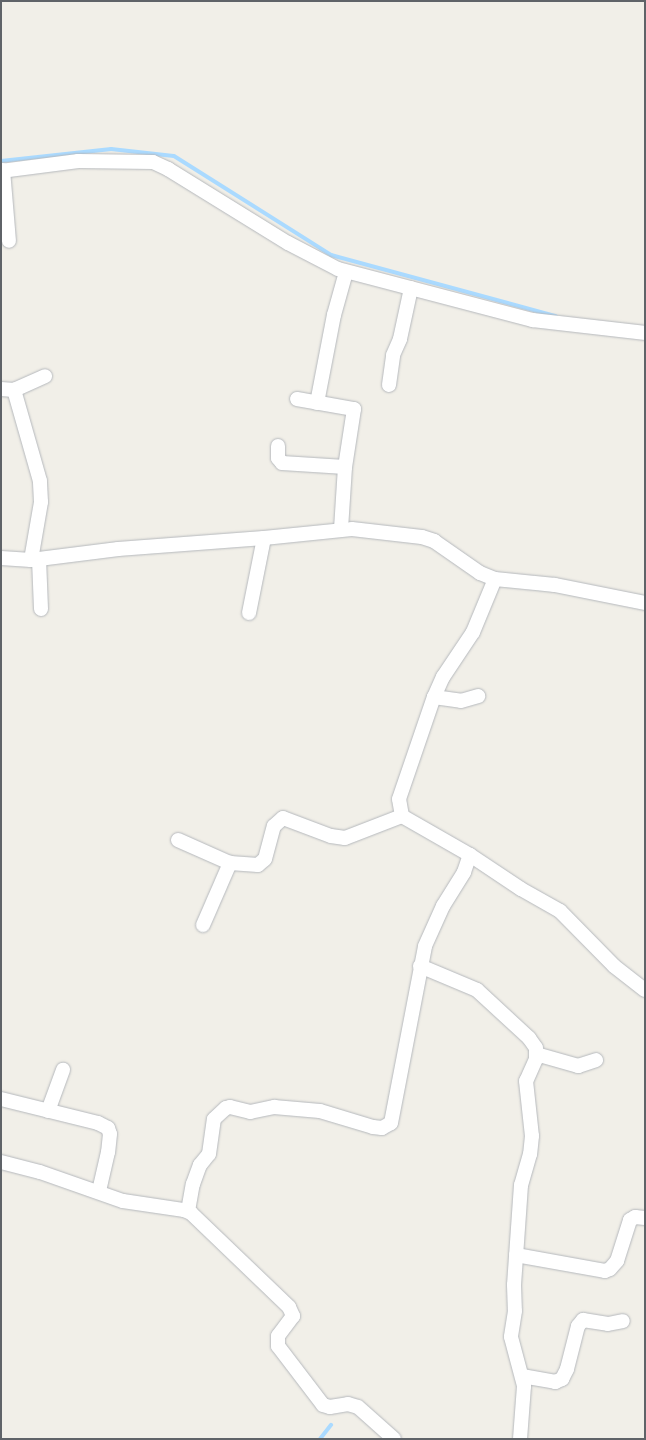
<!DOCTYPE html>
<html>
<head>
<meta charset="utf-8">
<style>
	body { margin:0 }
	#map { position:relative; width:646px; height:1440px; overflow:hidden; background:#f1efe8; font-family:Cabin,sans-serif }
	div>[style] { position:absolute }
	.stream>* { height:4px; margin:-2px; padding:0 2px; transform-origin:2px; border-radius:2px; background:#aadaff }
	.roads { filter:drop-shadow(0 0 1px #b5b8bc) drop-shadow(0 0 1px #b5b8bc) }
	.minor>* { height:14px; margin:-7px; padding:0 7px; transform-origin:7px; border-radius:7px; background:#fff }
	span { translate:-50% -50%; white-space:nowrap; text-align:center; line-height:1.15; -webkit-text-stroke:5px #fff; paint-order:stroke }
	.frame { position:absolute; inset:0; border:2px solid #5f6368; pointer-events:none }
</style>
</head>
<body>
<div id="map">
	<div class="stream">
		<i style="left:1px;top:161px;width:111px;rotate:-6.2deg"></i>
		<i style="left:111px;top:149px;width:63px;rotate:6.3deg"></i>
		<i style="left:174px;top:156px;width:186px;rotate:32.2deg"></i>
		<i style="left:331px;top:255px;width:233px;rotate:15.2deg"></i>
		<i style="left:320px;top:1439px;width:18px;rotate:-52deg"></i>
	</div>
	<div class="roads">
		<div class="minor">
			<i style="left:3px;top:170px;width:71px;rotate:85.2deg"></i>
			<i style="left:1px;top:171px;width:78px;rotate:-7.4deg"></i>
			<i style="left:78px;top:161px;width:75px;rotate:0.8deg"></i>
			<i style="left:153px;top:162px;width:17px;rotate:25deg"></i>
			<i style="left:168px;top:169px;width:141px;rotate:31.7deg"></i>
			<i style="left:288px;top:243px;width:56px;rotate:27.5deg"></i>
			<i style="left:338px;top:269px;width:202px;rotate:14.7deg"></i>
			<i style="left:533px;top:320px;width:113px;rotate:6.6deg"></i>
			<i style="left:389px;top:385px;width:30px;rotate:-82deg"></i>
			<i style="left:393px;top:355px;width:17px;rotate:-66deg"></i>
			<i style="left:400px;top:339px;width:52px;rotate:-77.8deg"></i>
			<i style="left:1px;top:389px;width:13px;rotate:4deg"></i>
			<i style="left:297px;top:399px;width:58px;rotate:10deg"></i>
			<i style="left:354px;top:409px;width:59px;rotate:98.8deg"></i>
			<i style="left:345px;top:467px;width:62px;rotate:93.7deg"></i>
			<i style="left:317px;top:403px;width:90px;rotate:-79.1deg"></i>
			<i style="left:334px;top:315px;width:45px;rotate:-74.4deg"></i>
			<i style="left:278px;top:446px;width:12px;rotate:90deg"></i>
			<i style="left:278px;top:458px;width:6px;rotate:51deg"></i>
			<i style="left:282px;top:463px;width:63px;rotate:3.6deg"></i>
			<i style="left:1px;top:558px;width:30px;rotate:4deg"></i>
			<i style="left:31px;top:560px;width:88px;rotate:-7.2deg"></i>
			<i style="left:118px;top:549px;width:146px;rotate:-4.3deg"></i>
			<i style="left:264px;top:538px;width:88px;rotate:-5.8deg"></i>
			<i style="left:352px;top:529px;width:70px;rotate:6.5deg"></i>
			<i style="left:422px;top:537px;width:13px;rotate:18deg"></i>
			<i style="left:434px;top:541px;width:56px;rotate:34.8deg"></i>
			<i style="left:480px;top:573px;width:16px;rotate:22deg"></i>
			<i style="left:495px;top:579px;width:60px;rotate:5.7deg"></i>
			<i style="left:555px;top:585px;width:92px;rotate:11.3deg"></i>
			<i style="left:39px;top:559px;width:50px;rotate:87.7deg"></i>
			<i style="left:31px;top:560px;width:59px;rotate:-80.2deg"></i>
			<i style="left:41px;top:502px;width:21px;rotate:-93deg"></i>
			<i style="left:40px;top:481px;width:95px;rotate:-105.9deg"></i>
			<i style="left:14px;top:390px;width:34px;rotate:-24deg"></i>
			<i style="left:249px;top:613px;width:76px;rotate:-78.7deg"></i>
			<i style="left:434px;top:697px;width:27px;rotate:8deg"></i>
			<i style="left:461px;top:701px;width:18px;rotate:-16deg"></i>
			<i style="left:178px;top:840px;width:57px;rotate:23.9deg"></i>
			<i style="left:230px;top:863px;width:28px;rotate:4deg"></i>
			<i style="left:258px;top:865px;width:9px;rotate:-41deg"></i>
			<i style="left:265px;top:859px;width:34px;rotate:-75deg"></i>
			<i style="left:274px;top:826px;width:12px;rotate:-42deg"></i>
			<i style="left:283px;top:818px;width:51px;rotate:20.6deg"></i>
			<i style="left:331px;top:836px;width:14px;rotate:8deg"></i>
			<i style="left:345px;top:838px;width:61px;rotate:-21.1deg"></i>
			<i style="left:470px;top:855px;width:61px;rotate:33.7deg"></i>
			<i style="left:521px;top:889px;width:45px;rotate:29.4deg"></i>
			<i style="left:560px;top:911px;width:77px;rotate:45.5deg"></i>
			<i style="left:614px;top:966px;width:39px;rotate:38deg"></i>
			<i style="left:203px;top:925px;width:68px;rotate:-66.5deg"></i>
			<i style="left:420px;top:966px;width:62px;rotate:22.8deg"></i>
			<i style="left:477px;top:990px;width:71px;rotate:42.7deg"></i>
			<i style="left:529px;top:1038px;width:12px;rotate:55deg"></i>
			<i style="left:536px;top:1048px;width:11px;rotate:90deg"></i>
			<i style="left:536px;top:1059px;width:24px;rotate:114deg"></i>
			<i style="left:526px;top:1081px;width:55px;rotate:83.8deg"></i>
			<i style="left:532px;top:1136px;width:18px;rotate:96deg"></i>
			<i style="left:530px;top:1154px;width:32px;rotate:106deg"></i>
			<i style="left:521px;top:1185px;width:100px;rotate:94deg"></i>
			<i style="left:514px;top:1285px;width:26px;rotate:88deg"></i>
			<i style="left:515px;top:1311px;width:26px;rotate:99deg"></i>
			<i style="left:511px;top:1337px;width:51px;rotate:75.1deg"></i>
			<i style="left:524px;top:1386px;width:53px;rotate:94.3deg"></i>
			<i style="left:536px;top:1054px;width:44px;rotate:15.9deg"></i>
			<i style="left:578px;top:1066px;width:19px;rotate:-18deg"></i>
			<i style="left:1px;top:1099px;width:100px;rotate:13.9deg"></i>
			<i style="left:98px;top:1123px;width:11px;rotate:27deg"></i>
			<i style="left:108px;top:1128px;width:6px;rotate:72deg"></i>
			<i style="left:110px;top:1134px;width:18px;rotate:96deg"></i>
			<i style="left:108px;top:1152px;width:40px;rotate:103deg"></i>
			<i style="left:48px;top:1111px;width:44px;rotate:-69.9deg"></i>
			<i style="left:1px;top:1162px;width:40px;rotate:14.4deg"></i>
			<i style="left:40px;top:1172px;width:88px;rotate:19.3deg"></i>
			<i style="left:123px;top:1201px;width:62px;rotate:8.4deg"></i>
			<i style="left:184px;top:1210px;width:8px;rotate:23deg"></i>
			<i style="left:191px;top:1213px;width:136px;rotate:43.8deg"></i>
			<i style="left:289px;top:1307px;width:10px;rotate:66deg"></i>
			<i style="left:293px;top:1316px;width:25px;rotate:127deg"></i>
			<i style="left:278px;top:1336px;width:10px;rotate:90deg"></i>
			<i style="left:278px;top:1346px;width:74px;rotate:52.7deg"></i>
			<i style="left:323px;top:1405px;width:7px;rotate:16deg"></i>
			<i style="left:330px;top:1407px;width:18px;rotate:-9deg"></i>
			<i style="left:348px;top:1404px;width:10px;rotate:17deg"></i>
			<i style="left:358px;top:1407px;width:48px;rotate:41.6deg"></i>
			<i style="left:188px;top:1211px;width:27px;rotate:-80deg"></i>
			<i style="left:193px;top:1184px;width:20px;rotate:-70deg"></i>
			<i style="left:200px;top:1165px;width:14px;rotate:-51deg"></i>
			<i style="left:209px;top:1154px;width:35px;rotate:-82deg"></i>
			<i style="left:214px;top:1119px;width:16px;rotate:-43deg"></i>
			<i style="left:226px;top:1108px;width:4px;rotate:-14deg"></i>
			<i style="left:230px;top:1107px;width:21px;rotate:14deg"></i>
			<i style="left:250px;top:1112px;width:25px;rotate:-12deg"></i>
			<i style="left:274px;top:1107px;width:46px;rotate:5deg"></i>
			<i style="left:320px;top:1111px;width:55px;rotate:16.8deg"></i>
			<i style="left:373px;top:1127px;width:9px;rotate:6deg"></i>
			<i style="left:382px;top:1128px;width:10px;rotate:-29deg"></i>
			<i style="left:391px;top:1123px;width:180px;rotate:-79.1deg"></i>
			<i style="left:425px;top:946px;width:44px;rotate:-65.8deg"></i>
			<i style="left:443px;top:906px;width:40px;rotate:-58deg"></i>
			<i style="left:464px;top:872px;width:18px;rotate:-71deg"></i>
			<i style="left:470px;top:855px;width:78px;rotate:-150.2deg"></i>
			<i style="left:402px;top:816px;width:17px;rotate:-100deg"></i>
			<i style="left:399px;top:799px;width:108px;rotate:-71.1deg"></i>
			<i style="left:434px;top:697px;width:22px;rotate:-66deg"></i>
			<i style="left:443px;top:677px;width:54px;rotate:-56.3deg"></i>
			<i style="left:473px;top:632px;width:57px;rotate:-67.5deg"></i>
			<i style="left:516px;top:1255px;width:90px;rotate:10.2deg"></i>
			<i style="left:605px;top:1271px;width:5px;rotate:-22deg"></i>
			<i style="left:610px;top:1269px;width:11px;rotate:-49deg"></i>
			<i style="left:617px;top:1261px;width:43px;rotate:-72.4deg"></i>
			<i style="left:630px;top:1220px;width:6px;rotate:-31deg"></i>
			<i style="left:635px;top:1217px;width:10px;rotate:6deg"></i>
			<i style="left:522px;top:1376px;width:34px;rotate:10deg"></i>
			<i style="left:555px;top:1382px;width:8px;rotate:-23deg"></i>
			<i style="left:562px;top:1379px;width:11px;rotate:-63deg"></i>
			<i style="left:567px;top:1369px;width:44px;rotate:-75.7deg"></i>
			<i style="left:578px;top:1326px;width:8px;rotate:-50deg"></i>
			<i style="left:583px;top:1320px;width:25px;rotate:9deg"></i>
			<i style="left:608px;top:1324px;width:15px;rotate:-11deg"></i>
		</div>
	</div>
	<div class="frame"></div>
</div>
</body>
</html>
